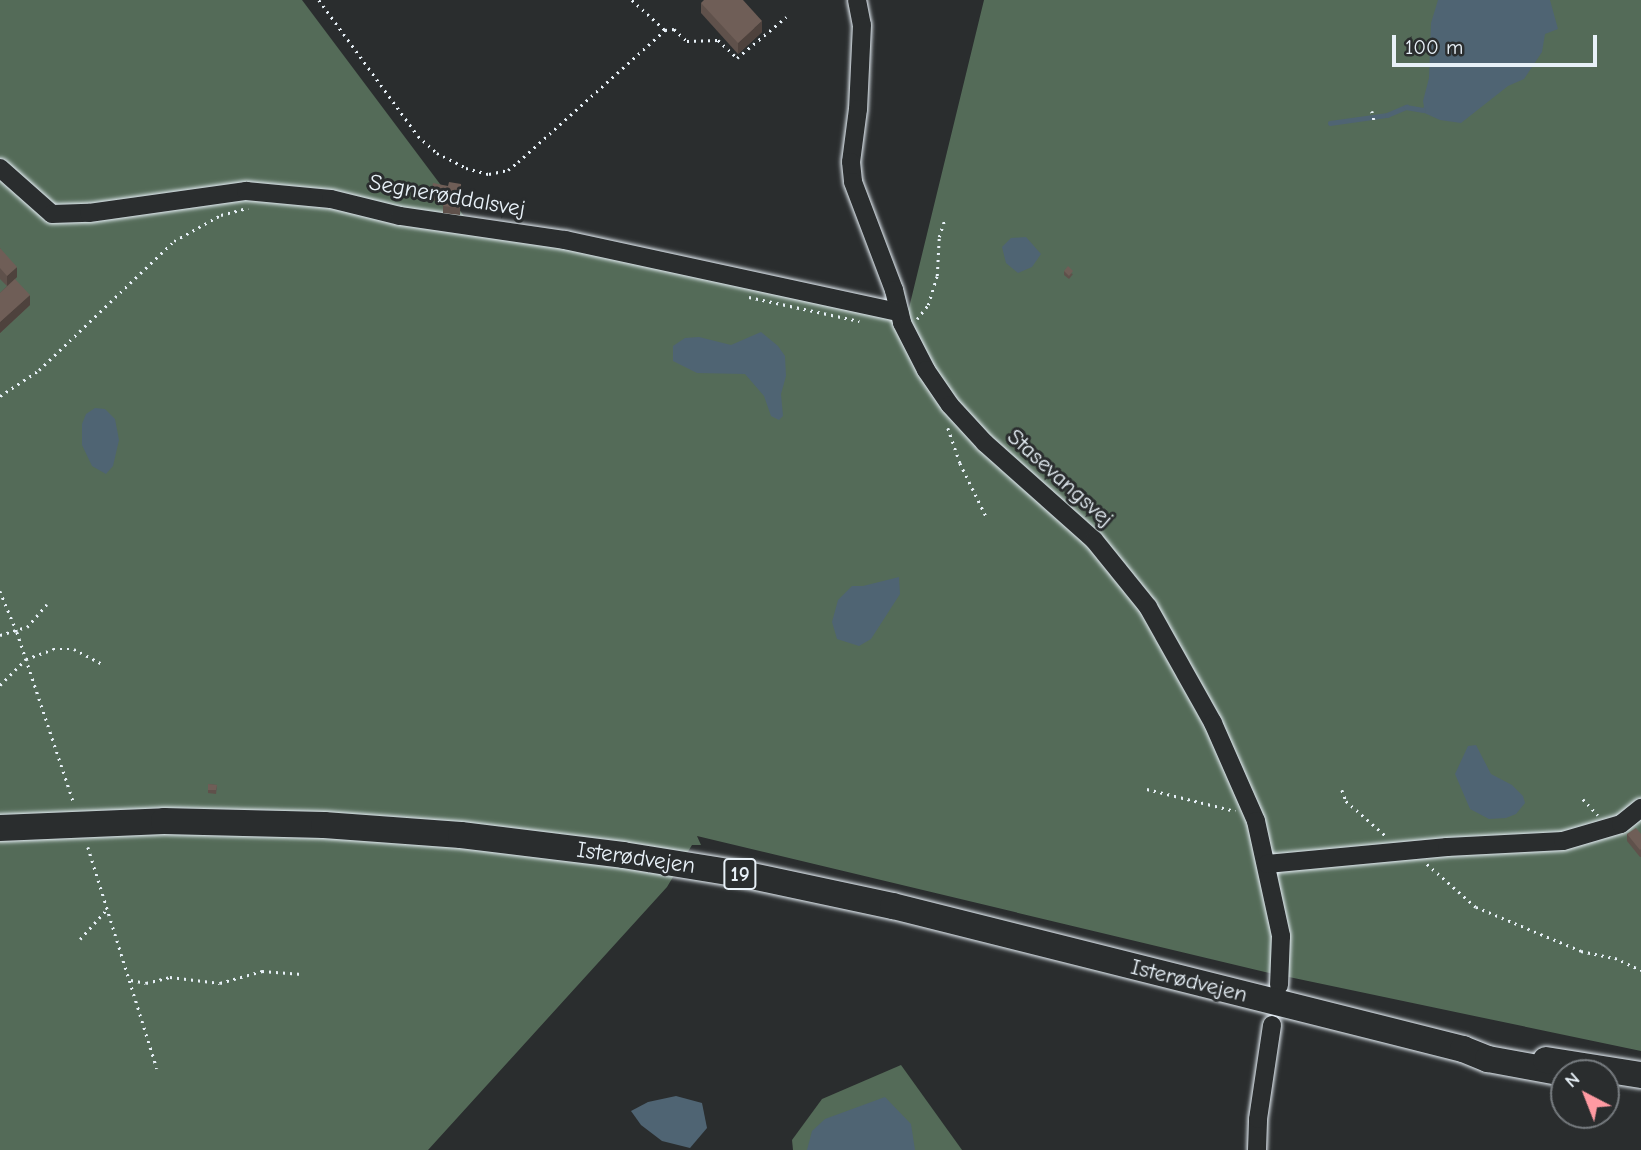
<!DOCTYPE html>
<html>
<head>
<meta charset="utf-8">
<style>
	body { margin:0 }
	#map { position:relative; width:1641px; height:1150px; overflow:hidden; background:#2a2d2e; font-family:"Comic Neue",sans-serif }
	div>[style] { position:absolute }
	.green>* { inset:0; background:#546b58 }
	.water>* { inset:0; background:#4f6473 }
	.stream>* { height:4.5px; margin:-2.25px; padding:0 2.25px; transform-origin:2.25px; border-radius:2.25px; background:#4f6473 }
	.path>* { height:2.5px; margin-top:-1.25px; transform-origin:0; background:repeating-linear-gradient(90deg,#e8f1f8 0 2px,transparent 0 7px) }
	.roads { filter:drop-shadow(0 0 2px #e8f1f8) drop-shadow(0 0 2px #e8f1f8) }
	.minor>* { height:18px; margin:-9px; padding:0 9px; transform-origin:9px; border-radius:9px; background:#2a2d2e }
	.highway>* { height:26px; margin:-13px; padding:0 13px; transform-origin:13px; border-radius:13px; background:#2a2d2e }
	.wall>* { inset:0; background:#5f514b }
	.shaded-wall>* { inset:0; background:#4e423d }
	.building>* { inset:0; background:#6f5e57 }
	span { translate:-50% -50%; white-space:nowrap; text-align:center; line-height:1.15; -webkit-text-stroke:6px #2a2d2e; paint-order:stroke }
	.shield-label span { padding:2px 5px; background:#2a2d2e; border:2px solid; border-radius:5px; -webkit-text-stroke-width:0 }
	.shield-label { font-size:21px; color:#e8f1f8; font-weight:700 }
	.street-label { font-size:23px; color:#e8f1f8 }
	.north { position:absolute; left:1550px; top:1059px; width:70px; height:70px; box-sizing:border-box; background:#2a2d2e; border:2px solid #767b7f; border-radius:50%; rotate:318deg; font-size:19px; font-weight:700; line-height:28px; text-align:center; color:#e8f1f8 }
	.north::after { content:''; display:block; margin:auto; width:24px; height:32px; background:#ff9aa2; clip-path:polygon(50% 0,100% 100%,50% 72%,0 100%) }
	.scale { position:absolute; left:1392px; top:35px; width:205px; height:32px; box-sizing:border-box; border:4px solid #e8f1f8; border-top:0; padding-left:9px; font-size:21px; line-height:24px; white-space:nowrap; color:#e8f1f8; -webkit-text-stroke:5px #2a2d2e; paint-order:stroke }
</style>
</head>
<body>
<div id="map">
	<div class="green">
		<i style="clip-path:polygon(0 0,302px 0,467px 220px,908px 312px,984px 0,1641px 0,1641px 1051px,1265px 972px,697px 836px,701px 845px,692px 845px,667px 887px,428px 1150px,0 1150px)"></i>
		<i style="clip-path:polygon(901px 1065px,962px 1150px,793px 1150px,792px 1140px,822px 1099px)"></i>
	</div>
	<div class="water">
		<i style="clip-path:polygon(1438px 0,1550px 0,1558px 29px,1545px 34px,1542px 52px,1524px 79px,1508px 86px,1461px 123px,1440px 120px,1420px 111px,1424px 107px,1423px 101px,1429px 78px,1431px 23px)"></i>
		<i style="clip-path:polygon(1026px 237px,1041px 254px,1032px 267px,1018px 273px,1006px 263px,1002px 247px,1011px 238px)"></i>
		<i style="clip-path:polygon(761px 332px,778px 346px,785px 356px,786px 376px,781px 394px,783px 416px,779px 420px,771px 416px,764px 396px,745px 374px,697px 373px,673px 361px,673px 346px,685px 338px,699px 337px,731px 345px)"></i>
		<i style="clip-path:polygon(95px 408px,105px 409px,115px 419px,119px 440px,113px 466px,106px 474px,92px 466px,82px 445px,82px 424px,86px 414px)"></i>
		<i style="clip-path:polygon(899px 577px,900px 594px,871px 639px,859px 646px,837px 639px,832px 622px,838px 600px,852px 586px,863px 586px)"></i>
		<i style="clip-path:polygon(1476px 745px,1491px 774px,1512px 785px,1523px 796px,1525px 803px,1516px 814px,1506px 818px,1489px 819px,1470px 809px,1455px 774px,1468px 746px)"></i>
		<i style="clip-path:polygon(676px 1096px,702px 1103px,707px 1128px,690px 1148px,662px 1141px,641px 1125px,631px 1111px,648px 1102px)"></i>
		<i style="clip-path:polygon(885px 1097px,911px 1124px,915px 1150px,807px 1150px,812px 1131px,825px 1119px)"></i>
	</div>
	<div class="stream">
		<i style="left:1330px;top:123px;width:58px;rotate:-8deg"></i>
		<i style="left:1387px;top:115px;width:21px;rotate:-23deg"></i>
		<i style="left:1406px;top:107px;width:17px;rotate:10deg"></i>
	</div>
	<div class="path">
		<i style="left:319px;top:0;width:168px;rotate:53.9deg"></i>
		<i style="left:418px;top:136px;width:25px;rotate:42deg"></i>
		<i style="left:437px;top:153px;width:33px;rotate:27deg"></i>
		<i style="left:466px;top:168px;width:24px;rotate:15deg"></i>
		<i style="left:489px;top:174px;width:19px;rotate:-12deg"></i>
		<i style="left:508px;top:170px;width:13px;rotate:-39deg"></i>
		<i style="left:518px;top:162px;width:198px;rotate:-41.9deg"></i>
		<i style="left:665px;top:30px;width:9px;rotate:-6deg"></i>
		<i style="left:674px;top:29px;width:18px;rotate:43deg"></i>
		<i style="left:687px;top:41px;width:31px;rotate:-2deg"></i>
		<i style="left:718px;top:40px;width:26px;rotate:43deg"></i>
		<i style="left:737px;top:58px;width:64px;rotate:-39.9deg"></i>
		<i style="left:632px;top:0;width:45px;rotate:42.3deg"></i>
		<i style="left:1372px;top:111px;width:9px;rotate:77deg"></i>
		<i style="left:749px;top:297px;width:113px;rotate:12.3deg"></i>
		<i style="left:917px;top:319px;width:18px;rotate:-52deg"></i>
		<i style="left:928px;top:305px;width:30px;rotate:-73deg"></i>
		<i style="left:937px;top:276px;width:39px;rotate:-87deg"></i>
		<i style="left:939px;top:237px;width:19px;rotate:-72deg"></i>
		<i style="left:0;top:396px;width:47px;rotate:-33.7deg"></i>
		<i style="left:39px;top:370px;width:187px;rotate:-43.7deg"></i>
		<i style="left:174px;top:241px;width:54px;rotate:-29deg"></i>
		<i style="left:221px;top:215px;width:28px;rotate:-15deg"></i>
		<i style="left:948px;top:428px;width:37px;rotate:71deg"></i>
		<i style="left:960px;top:463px;width:61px;rotate:63.9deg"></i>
		<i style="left:0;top:591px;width:44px;rotate:67.5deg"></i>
		<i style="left:17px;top:632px;width:180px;rotate:71.6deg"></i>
		<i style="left:0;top:635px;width:28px;rotate:-17deg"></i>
		<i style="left:27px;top:627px;width:30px;rotate:-49deg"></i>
		<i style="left:0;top:685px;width:37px;rotate:-45deg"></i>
		<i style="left:26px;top:659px;width:29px;rotate:-20deg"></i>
		<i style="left:53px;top:649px;width:21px"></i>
		<i style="left:74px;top:649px;width:34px;rotate:28deg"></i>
		<i style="left:1147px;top:789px;width:91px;rotate:14deg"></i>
		<i style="left:1342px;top:790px;width:12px;rotate:70deg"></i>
		<i style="left:1346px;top:801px;width:55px;rotate:41.3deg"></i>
		<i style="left:1583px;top:799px;width:22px;rotate:47deg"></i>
		<i style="left:88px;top:847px;width:232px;rotate:72.7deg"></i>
		<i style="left:1427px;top:864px;width:65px;rotate:41.3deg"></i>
		<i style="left:1476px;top:907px;width:114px;rotate:22.7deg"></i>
		<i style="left:1581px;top:951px;width:35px;rotate:12deg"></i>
		<i style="left:1615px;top:958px;width:29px;rotate:25deg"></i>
		<i style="left:80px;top:939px;width:42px;rotate:-47.9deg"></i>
		<i style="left:131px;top:980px;width:15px;rotate:11deg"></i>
		<i style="left:146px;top:983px;width:25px;rotate:-14deg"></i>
		<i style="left:170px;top:977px;width:50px;rotate:6.8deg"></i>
		<i style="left:220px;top:983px;width:44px;rotate:-15.9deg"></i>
		<i style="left:262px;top:971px;width:40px;rotate:4.3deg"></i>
	</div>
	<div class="roads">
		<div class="minor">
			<i style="left:857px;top:0;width:25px;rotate:79deg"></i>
			<i style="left:862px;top:25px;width:84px;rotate:92.7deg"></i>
			<i style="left:858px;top:109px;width:53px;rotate:97.5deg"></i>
			<i style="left:851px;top:162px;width:20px;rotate:84deg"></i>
			<i style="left:853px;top:182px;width:116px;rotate:69.2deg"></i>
			<i style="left:894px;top:290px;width:34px;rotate:76deg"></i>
			<i style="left:902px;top:323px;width:53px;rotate:62.9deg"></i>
			<i style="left:926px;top:370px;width:42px;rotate:55.6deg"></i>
			<i style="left:950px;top:405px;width:52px;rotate:47.4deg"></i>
			<i style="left:985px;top:443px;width:146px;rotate:41.7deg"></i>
			<i style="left:1094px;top:540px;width:86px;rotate:51.1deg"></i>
			<i style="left:1148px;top:607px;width:133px;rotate:60.7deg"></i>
			<i style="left:1213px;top:723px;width:107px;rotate:66.3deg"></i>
			<i style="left:1256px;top:821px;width:118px;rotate:77.7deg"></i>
			<i style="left:1281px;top:936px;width:49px;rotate:92.3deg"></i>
			<i style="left:0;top:168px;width:69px;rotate:41.5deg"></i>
			<i style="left:52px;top:214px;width:37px;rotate:-2deg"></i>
			<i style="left:89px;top:213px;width:159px;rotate:-8deg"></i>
			<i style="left:246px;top:191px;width:85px;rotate:5.4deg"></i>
			<i style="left:331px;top:199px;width:71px;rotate:13.8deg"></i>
			<i style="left:400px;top:216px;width:167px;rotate:8.3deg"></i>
			<i style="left:565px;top:240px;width:342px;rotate:12.2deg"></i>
			<i style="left:1267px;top:864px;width:181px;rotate:-5.4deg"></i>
			<i style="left:1447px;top:847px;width:116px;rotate:-3deg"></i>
			<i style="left:1563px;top:841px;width:60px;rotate:-16.3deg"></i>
			<i style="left:1621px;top:824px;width:26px;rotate:-39deg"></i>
			<i style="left:1257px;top:1150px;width:31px;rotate:-88deg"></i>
			<i style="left:1258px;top:1119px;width:95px;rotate:-81.5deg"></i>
		</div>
		<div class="highway">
			<i style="left:0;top:828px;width:164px;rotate:-2.4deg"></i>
			<i style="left:164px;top:821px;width:160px;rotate:1.4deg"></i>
			<i style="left:324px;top:825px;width:137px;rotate:4.2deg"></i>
			<i style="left:461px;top:835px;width:163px;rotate:7deg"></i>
			<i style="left:623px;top:855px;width:126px;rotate:9.2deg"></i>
			<i style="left:747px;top:875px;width:149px;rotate:12deg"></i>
			<i style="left:893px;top:906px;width:588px;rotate:14.08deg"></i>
			<i style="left:1463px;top:1049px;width:27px;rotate:22deg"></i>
			<i style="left:1488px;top:1059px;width:77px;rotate:10.4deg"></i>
			<i style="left:1546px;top:1060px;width:96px;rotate:9deg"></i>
		</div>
	</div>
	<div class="wall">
		<i style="clip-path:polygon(701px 3px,762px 32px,738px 54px,701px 13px)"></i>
		<i style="clip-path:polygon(461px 184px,460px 215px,443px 213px,443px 202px,431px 200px,431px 193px,448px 186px)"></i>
		<i style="clip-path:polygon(0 248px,17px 277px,15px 279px,30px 305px,0 333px,0 293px,7px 286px,0 279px)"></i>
		<i style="clip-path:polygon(1064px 271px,1073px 274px,1069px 279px,1064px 275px)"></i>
		<i style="clip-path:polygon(208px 784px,217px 785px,216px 794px,208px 793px)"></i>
		<i style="clip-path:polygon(1627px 834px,1641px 834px,1641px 857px,1640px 857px,1627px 841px)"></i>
	</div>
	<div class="shaded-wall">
		<i style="clip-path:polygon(762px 21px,762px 32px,738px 54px,738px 43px)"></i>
		<i style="clip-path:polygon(17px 267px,17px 277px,7px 286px,7px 276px)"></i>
		<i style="clip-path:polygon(30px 295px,30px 305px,0 333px,0 322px)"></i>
	</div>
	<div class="building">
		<i style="clip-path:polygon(704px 0,743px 0,762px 21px,738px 43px,701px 3px)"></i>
		<i style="clip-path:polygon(449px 182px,461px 184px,460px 208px,443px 206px,444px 195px,431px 193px,433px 183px,448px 186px)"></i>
		<i style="clip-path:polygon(0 248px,17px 267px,7px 276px,0 268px)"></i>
		<i style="clip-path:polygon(1068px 266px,1073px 271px,1069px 276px,1064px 271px)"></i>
		<i style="clip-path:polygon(15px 279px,30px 295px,0 322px,0 293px)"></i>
		<i style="clip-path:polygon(208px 784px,217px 785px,216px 790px,208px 790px)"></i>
		<i style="clip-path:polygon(1636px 828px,1641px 834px,1641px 849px,1640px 850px,1627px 834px)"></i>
	</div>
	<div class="shield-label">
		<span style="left:740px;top:874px">19</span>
	</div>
	<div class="street-label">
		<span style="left:447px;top:196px;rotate:10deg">Segnerøddalsvej</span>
		<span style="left:1060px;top:478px;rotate:42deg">Stasevangsvej</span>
		<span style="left:636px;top:858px;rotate:8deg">Isterødvejen</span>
		<span style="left:1189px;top:981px;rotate:14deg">Isterødvejen</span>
	</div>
	<div class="north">N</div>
	<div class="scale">100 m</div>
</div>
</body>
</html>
